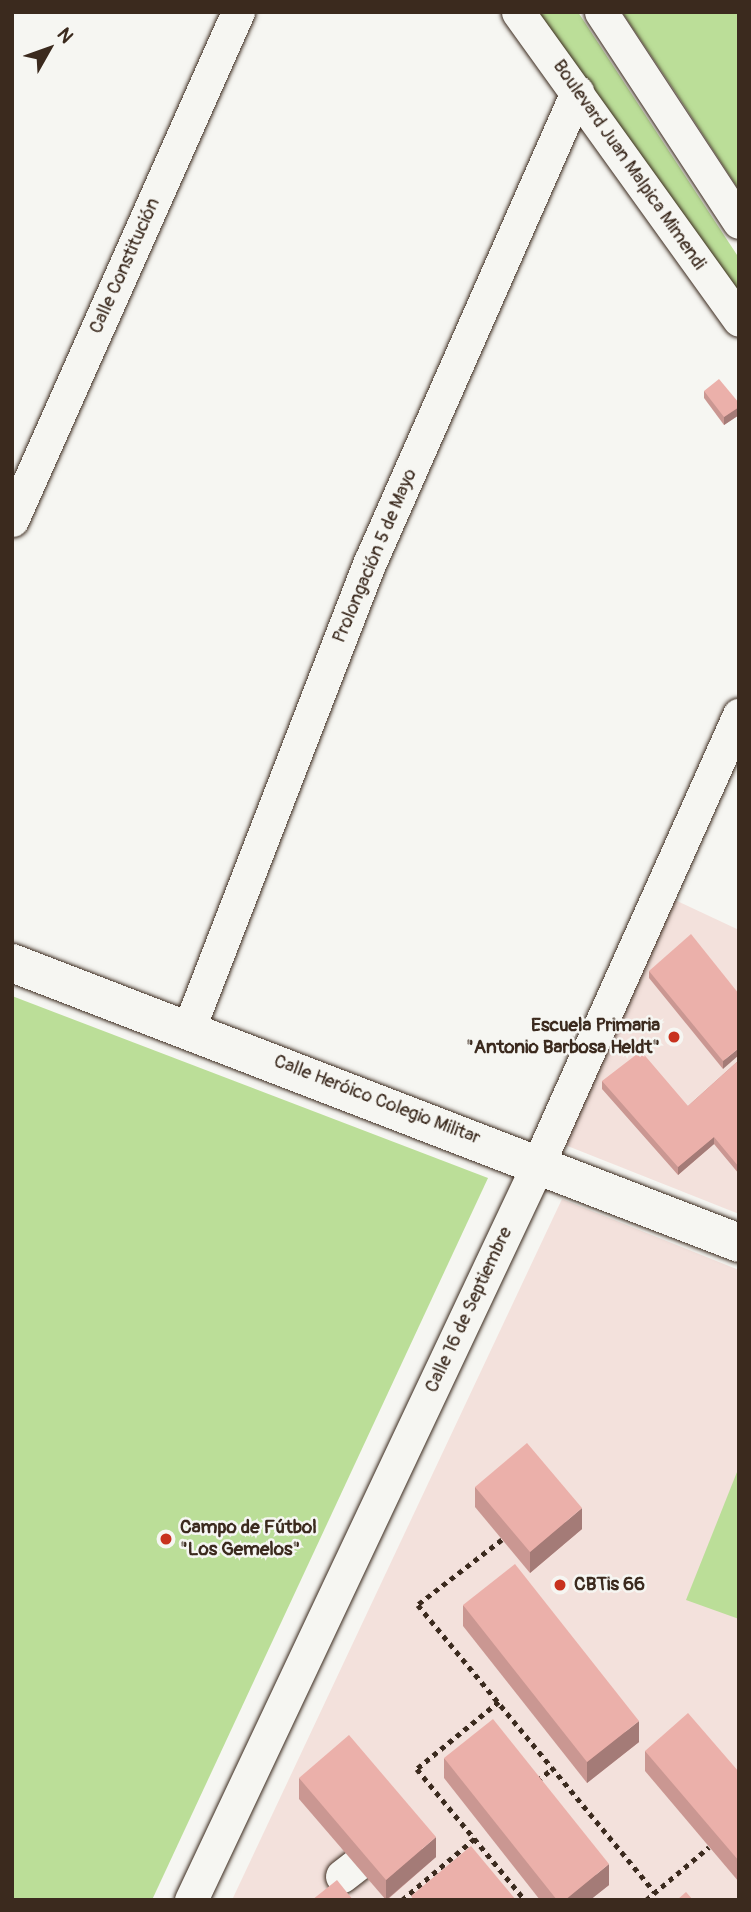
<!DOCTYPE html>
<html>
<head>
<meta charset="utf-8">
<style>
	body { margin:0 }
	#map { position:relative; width:751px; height:1912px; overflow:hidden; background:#f6f6f2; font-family:Pangolin,sans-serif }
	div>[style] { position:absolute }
	.built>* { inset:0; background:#f3e1dc }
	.green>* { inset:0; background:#bbde98 }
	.path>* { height:4.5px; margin-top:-2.25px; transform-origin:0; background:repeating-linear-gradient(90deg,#3b2a1e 0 5px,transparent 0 10px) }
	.roads { filter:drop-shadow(0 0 2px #3b2a1e) drop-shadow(0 0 2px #3b2a1e) }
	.street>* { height:33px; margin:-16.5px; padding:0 16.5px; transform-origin:16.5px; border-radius:16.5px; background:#f6f6f2 }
	.secondary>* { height:38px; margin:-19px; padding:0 19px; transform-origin:19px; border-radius:19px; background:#f6f6f2 }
	.wall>* { inset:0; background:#ca9792 }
	.shaded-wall>* { inset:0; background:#a47b77 }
	.building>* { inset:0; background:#ebb0aa }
	.dots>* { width:19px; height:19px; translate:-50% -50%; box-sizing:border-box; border:4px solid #f6f6f2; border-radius:50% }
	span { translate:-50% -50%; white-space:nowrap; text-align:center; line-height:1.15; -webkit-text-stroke:5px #f6f6f2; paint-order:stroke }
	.street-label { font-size:19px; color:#3b2a1e }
	.poi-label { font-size:19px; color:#3b2a1e; font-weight:700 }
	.right { translate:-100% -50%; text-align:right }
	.left { translate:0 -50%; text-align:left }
	.frame { position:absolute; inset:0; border:14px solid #3b2a1e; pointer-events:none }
	.north { position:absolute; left:14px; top:14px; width:70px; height:70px; -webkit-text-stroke:5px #f6f6f2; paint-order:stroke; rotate:50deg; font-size:19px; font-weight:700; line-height:28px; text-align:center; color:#3b2a1e }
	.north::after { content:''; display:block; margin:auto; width:24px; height:32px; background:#3b2a1e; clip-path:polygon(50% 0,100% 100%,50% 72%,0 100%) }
</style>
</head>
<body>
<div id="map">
	<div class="built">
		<i style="clip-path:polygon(675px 900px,739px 930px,739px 1214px,560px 1143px)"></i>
		<i style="clip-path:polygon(562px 1199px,739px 1270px,739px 1900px,232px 1900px)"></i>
	</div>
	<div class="green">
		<i style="clip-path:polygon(531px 12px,578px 12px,739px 258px,739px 293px)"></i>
		<i style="clip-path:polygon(622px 12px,739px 12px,739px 190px,676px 93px)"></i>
		<i style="clip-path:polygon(12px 996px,488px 1178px,152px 1900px,12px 1900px)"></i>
		<i style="clip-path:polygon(739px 1467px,739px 1619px,686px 1600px)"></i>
	</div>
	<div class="path">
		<i style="left:565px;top:12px;width:1px;rotate:90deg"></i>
		<i style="left:502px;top:1540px;width:106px;rotate:142.3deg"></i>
		<i style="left:418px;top:1605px;width:372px;rotate:50.5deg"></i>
		<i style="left:499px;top:1702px;width:106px;rotate:140.7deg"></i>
		<i style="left:417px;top:1769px;width:170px;rotate:50.5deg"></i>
		<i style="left:537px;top:1781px;width:21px;rotate:-39deg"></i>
		<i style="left:402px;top:1900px;width:96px;rotate:-40.3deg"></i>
		<i style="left:646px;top:1900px;width:82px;rotate:-40.1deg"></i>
	</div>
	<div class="roads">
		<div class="street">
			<i style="left:518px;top:12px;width:379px;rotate:54.3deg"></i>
			<i style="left:601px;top:12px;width:251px;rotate:56.7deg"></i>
			<i style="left:12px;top:520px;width:556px;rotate:-66.02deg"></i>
			<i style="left:189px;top:1028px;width:500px;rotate:-68.8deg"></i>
			<i style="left:370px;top:562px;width:514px;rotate:-66.23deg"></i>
			<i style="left:342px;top:1876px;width:18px;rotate:-38deg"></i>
			<i style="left:191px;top:1900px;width:816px;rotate:-64.75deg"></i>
			<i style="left:539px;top:1162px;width:490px;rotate:-65.9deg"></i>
		</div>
		<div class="secondary">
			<i style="left:12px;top:963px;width:779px;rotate:21.06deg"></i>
		</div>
	</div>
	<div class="wall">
		<i style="clip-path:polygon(704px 391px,739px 403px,739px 415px,724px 425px,704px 398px)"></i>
		<i style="clip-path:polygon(649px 971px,739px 994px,723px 1069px,649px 978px)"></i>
		<i style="clip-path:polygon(739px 1060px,739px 1174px,714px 1144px,678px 1175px,602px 1089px,602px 1081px,688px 1106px)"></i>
		<i style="clip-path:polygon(475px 1487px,582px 1529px,530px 1573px,475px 1507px)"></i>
		<i style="clip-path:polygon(463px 1605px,639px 1742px,587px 1783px,463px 1626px)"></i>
		<i style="clip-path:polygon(645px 1751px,739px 1772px,739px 1882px,645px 1771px)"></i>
		<i style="clip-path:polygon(444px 1758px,609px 1885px,590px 1900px,540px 1900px,444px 1778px)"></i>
		<i style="clip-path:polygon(299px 1778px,436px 1857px,387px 1900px,386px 1900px,299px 1799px)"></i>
	</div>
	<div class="shaded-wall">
		<i style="clip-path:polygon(739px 407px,739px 415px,724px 425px,724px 417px)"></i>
		<i style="clip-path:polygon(739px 1048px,739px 1055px,723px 1069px,723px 1061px)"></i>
		<i style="clip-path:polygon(714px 1137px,714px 1144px,678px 1175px,678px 1167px)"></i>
		<i style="clip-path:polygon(582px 1508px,582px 1529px,530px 1573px,530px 1552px)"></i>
		<i style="clip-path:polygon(639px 1721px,639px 1742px,587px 1783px,587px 1762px)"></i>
		<i style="clip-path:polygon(436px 1837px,436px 1857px,386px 1900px,386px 1880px)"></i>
		<i style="clip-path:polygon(609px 1864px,609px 1885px,590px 1900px,565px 1900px)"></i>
	</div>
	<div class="building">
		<i style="clip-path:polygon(719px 379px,739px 403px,739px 407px,724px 417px,704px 391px)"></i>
		<i style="clip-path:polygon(691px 934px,739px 994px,739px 1048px,723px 1061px,649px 971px)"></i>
		<i style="clip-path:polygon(641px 1051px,688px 1106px,739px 1060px,739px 1167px,714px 1137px,678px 1167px,602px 1081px)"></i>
		<i style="clip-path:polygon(527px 1443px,582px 1508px,530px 1552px,475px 1487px)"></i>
		<i style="clip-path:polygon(515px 1564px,639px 1721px,587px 1762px,463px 1605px)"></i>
		<i style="clip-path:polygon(688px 1713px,739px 1772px,739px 1861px,645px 1751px)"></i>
		<i style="clip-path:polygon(493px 1719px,609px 1864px,565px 1900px,557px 1900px,444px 1758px)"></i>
		<i style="clip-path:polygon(349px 1735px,436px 1837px,386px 1880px,299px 1778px)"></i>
		<i style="clip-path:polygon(471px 1846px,516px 1900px,414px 1900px,411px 1896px)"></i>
		<i style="clip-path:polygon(337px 1880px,353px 1900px,312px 1900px)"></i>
		<i style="clip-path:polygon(686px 1892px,693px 1900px,677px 1900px)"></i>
	</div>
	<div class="dots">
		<i style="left:674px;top:1037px;background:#c8321e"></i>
		<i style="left:166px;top:1539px;background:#c8321e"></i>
		<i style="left:560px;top:1585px;background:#c8321e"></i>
	</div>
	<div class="street-label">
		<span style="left:629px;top:165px;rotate:55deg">Boulevard Juan Malpica Mimendi</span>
		<span style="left:125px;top:266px;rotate:-66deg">Calle Constitución</span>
		<span style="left:375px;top:556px;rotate:-67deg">Prolongación 5 de Mayo</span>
		<span style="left:377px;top:1100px;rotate:21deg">Calle Heróico Colegio Militar</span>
		<span style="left:469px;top:1310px;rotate:-65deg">Calle 16 de Septiembre</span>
	</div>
	<div class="poi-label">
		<span class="right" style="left:660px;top:1037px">Escuela Primaria<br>"Antonio Barbosa Heldt"</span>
		<span class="left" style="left:180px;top:1539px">Campo de Fútbol<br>"Los Gemelos"</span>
		<span class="left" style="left:574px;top:1585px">CBTis 66</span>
	</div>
	<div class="frame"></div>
	<div class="north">N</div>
</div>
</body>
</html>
